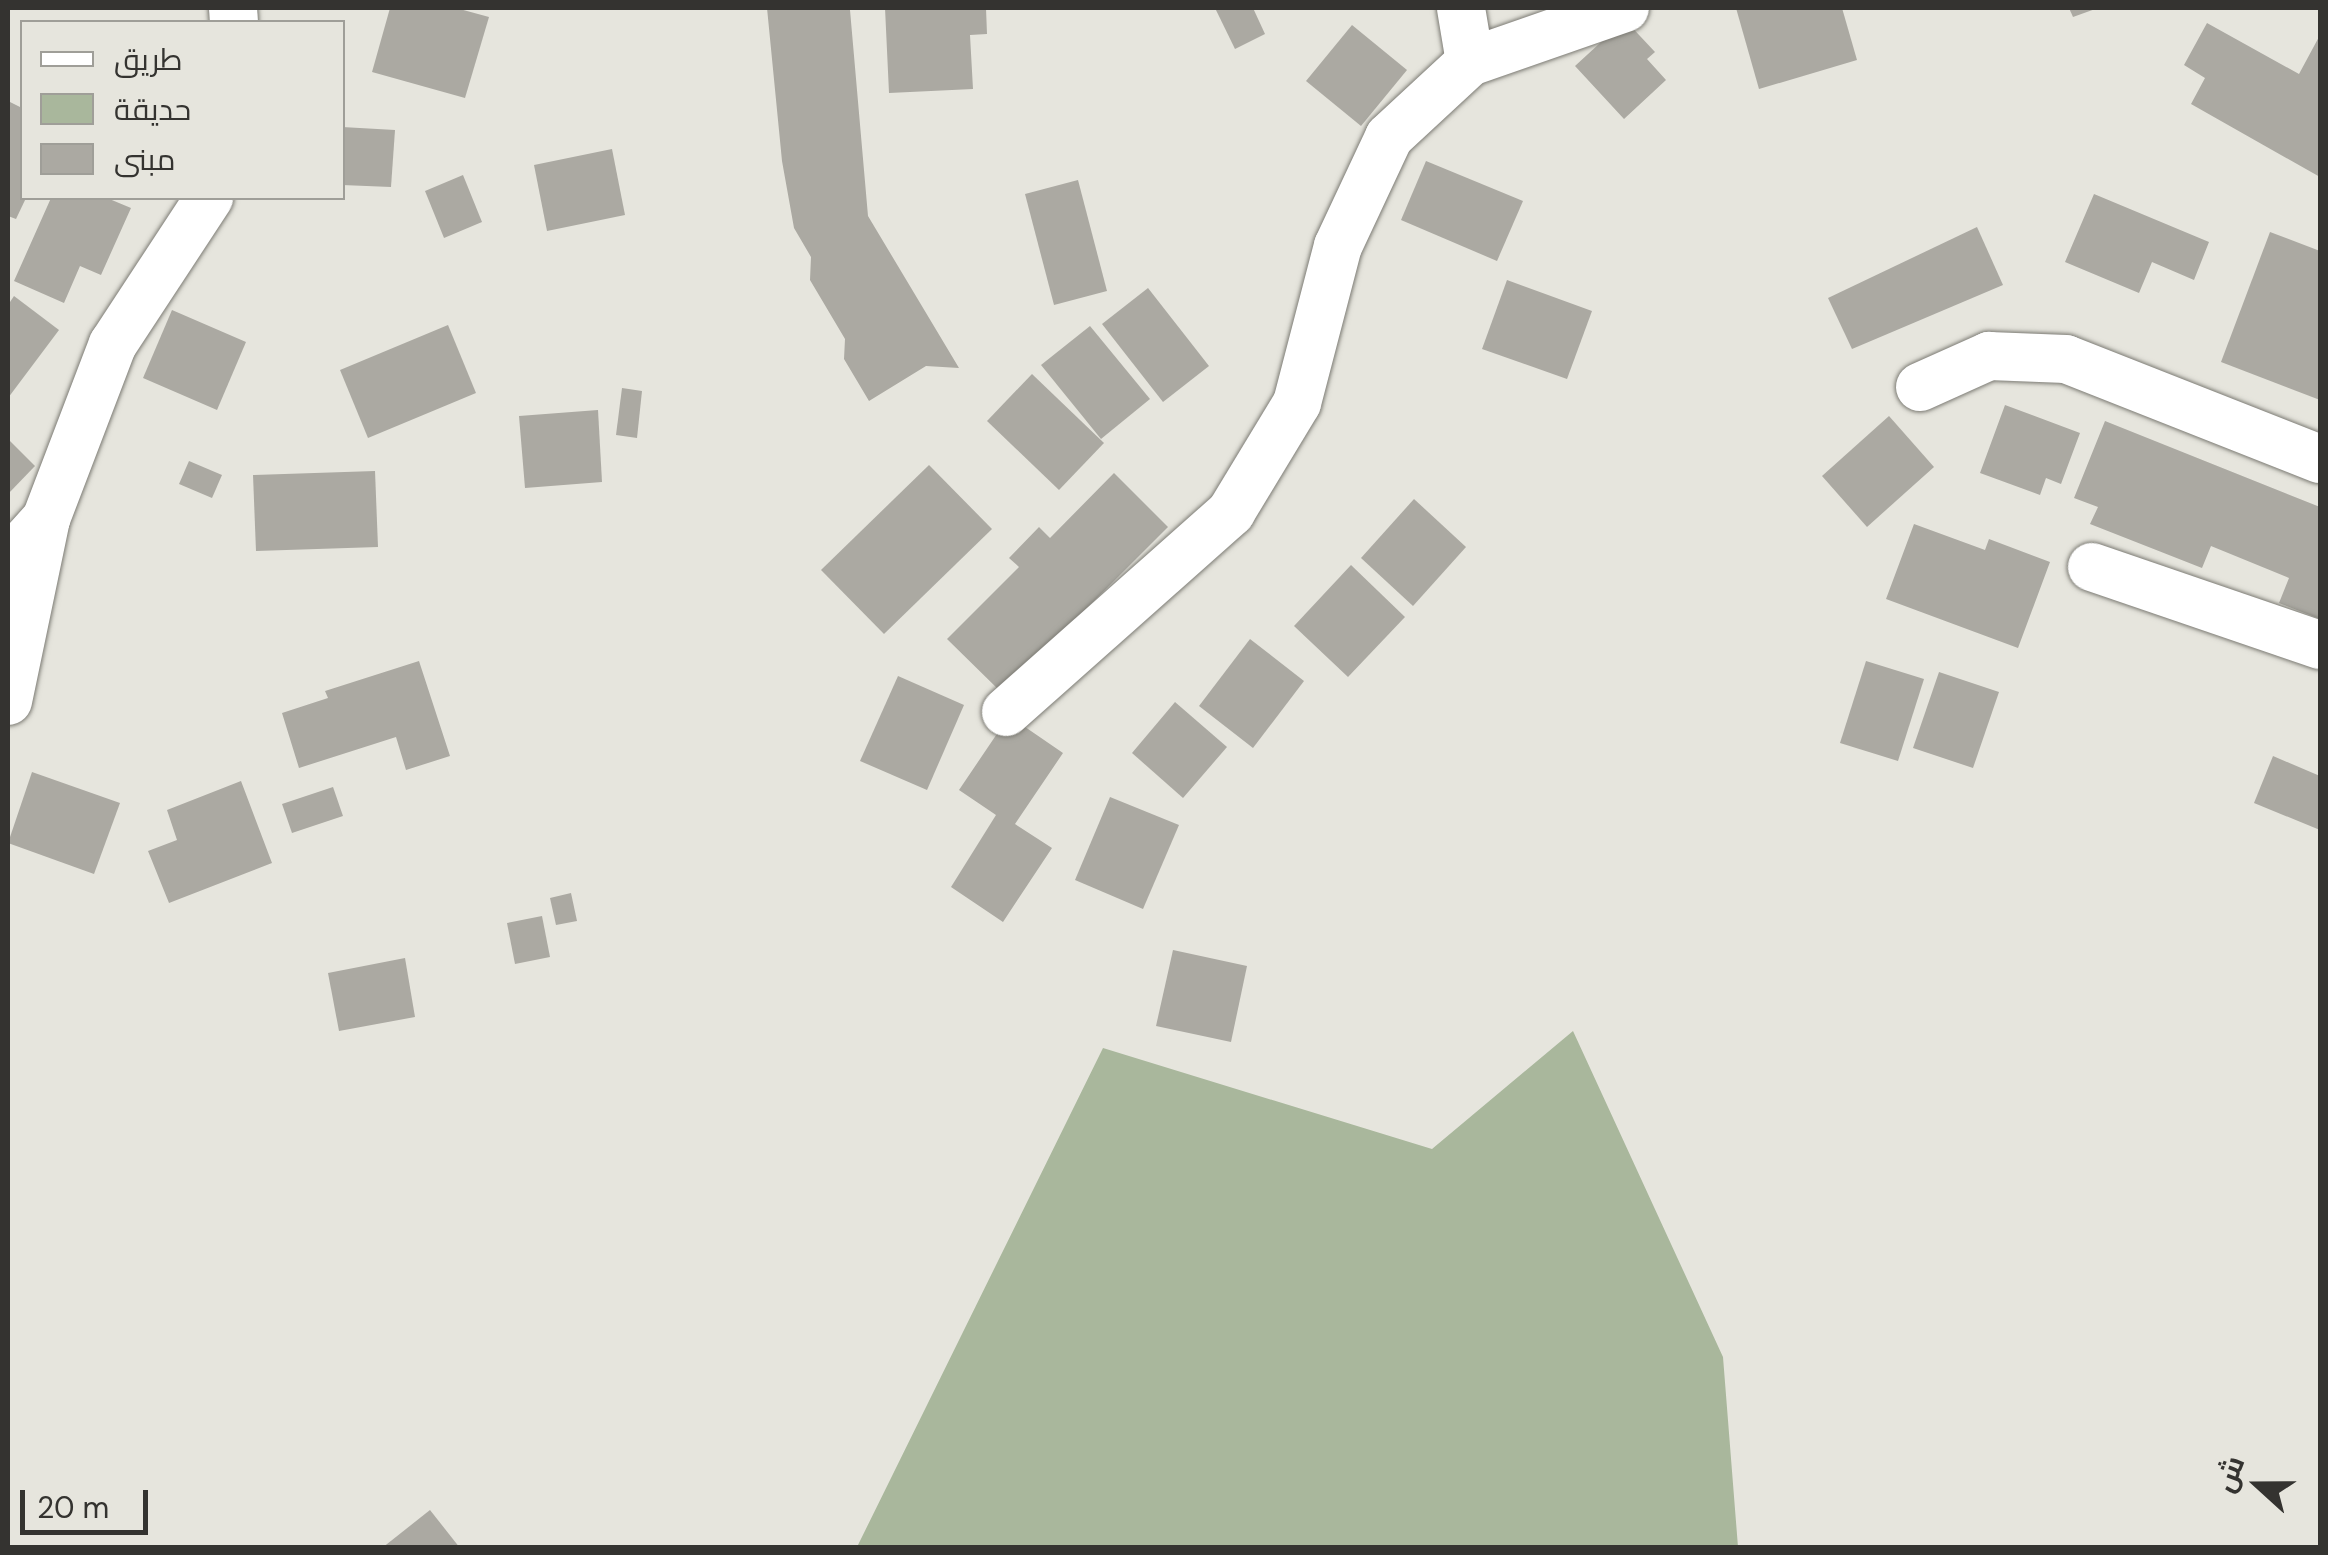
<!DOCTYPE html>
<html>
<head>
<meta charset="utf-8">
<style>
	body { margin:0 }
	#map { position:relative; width:2328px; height:1555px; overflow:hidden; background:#e6e5dd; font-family:"DM Sans",Cairo,sans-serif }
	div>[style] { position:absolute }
	.green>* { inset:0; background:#a9b79c }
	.building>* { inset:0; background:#aba9a2 }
	.roads { filter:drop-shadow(0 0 2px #7c7b74) drop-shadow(0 0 2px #7c7b74) }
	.minor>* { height:48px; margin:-24px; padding:0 24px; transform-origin:24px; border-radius:24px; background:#fff }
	span { translate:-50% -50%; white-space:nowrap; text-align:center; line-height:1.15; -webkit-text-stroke:9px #e6e5dd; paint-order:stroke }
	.frame { position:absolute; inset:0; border:10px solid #343330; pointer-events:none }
	.legend { position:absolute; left:20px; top:20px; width:325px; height:180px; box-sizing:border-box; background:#e6e5dd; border:2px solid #9f9e98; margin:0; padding:12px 18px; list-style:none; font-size:30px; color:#343330 }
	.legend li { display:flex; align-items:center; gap:20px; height:50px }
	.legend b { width:50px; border:2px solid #9f9e98 }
	.north { position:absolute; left:2208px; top:1435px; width:100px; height:100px; -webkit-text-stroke:8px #e6e5dd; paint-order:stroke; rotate:291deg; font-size:28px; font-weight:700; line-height:40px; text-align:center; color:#343330 }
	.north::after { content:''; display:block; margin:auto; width:35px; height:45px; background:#343330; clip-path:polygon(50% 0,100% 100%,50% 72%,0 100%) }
	.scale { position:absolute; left:20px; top:1490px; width:128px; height:45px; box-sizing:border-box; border:5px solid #343330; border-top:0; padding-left:12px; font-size:30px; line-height:35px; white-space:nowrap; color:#343330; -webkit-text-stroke:8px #e6e5dd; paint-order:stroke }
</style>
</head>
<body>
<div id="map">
	<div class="green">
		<i style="clip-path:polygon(1573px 1031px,1723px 1357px,1738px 1547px,857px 1547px,1103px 1048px,1432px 1149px)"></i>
	</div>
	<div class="building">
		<i style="clip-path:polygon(390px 8px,456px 8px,489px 17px,465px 98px,372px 72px)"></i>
		<i style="clip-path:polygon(767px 8px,850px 10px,868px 216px,959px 368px,926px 366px,869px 401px,844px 359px,845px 339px,810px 280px,811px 257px,794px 228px,782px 161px)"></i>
		<i style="clip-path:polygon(885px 8px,986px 8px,987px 34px,970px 35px,973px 89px,889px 93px)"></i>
		<i style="clip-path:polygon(1215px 8px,1253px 8px,1265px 34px,1235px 49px)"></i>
		<i style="clip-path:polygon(1736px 8px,1842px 8px,1857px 60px,1759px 89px)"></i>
		<i style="clip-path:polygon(2069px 8px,2098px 8px,2073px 17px)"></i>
		<i style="clip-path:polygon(1625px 20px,1655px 52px,1647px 59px,1666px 80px,1624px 119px,1575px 66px)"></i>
		<i style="clip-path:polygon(2207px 23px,2299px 74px,2320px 35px,2320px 177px,2191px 104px,2205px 78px,2184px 65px)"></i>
		<i style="clip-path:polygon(1352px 25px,1407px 70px,1361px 126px,1306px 81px)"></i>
		<i style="clip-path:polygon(8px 101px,22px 108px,26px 198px,16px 219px,8px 216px)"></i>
		<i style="clip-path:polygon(342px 127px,395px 130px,391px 187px,342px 185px)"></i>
		<i style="clip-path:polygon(612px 149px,625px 215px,547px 231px,534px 165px)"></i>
		<i style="clip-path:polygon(1426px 161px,1523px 201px,1497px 261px,1401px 220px)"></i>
		<i style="clip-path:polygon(463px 175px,482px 222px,444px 238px,425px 191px)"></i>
		<i style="clip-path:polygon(1078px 180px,1107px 291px,1054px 305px,1025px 194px)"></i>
		<i style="clip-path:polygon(2094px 194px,2209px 242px,2194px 280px,2152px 262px,2139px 293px,2065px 262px)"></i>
		<i style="clip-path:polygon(51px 198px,107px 198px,131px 208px,101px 275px,80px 266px,64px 303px,14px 281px)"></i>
		<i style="clip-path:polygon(1977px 227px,2003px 285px,1852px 349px,1828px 298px)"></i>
		<i style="clip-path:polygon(2270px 232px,2320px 251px,2320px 400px,2221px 362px)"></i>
		<i style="clip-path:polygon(1507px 280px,1592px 311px,1567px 379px,1482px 349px)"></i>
		<i style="clip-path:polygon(1148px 288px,1209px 366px,1163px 402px,1102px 324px)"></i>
		<i style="clip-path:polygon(14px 296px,59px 330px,8px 398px,8px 305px)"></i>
		<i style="clip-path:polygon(172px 310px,246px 342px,217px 410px,143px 378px)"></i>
		<i style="clip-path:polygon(448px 325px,476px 393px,368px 438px,340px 370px)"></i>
		<i style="clip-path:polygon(1090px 326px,1150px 399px,1101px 439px,1041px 365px)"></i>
		<i style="clip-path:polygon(1032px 374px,1104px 443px,1059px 490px,987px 421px)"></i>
		<i style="clip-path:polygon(622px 388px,642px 391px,637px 438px,616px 435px)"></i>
		<i style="clip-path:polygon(2005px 405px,2080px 433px,2061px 484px,2046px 478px,2040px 495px,1980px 473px)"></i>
		<i style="clip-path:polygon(598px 410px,602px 482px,525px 488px,519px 416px)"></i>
		<i style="clip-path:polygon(1889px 416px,1934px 467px,1867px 527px,1822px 476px)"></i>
		<i style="clip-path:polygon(2105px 421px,2320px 507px,2320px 619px,2279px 603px,2289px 578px,2211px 546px,2202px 568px,2090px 524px,2098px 507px,2074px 498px)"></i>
		<i style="clip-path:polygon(8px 439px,35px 466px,8px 494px)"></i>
		<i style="clip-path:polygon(189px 461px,222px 475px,212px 498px,179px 484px)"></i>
		<i style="clip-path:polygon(929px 465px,992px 529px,884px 634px,821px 570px)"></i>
		<i style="clip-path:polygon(375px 471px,378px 547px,256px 551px,253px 475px)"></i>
		<i style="clip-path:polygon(1114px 473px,1168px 527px,1002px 693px,947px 639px,1019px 567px,1009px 558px,1039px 527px,1050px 538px)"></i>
		<i style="clip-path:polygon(1414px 499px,1466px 547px,1413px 606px,1361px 558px)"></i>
		<i style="clip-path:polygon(1914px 524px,1985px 550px,1989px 539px,2050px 562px,2018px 648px,1886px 599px)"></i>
		<i style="clip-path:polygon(1351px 565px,1405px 617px,1348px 677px,1294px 626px)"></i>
		<i style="clip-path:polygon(1250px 639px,1304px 681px,1253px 748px,1199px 706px)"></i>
		<i style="clip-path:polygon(419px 661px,450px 756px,406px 770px,396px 737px,299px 768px,282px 713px,328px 698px,325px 691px)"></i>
		<i style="clip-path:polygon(1866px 661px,1924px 679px,1898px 761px,1840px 743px)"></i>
		<i style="clip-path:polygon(1939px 672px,1999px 692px,1973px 768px,1913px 748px)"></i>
		<i style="clip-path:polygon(898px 676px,964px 705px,927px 790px,860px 761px)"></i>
		<i style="clip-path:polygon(1175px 702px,1227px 747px,1183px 798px,1132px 753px)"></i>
		<i style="clip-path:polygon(1009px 716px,1063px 753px,1015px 824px,1052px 848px,1003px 922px,951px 887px,996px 815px,959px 790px)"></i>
		<i style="clip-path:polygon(2273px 756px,2320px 776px,2320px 830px,2254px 803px)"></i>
		<i style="clip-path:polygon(32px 772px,120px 803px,94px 874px,8px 843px)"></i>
		<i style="clip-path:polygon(241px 781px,272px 863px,169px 903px,148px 851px,177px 840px,167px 810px)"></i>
		<i style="clip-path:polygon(333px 787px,343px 816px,292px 833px,282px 804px)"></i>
		<i style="clip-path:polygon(1110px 797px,1179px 825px,1143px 909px,1075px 880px)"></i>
		<i style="clip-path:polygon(571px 893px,577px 921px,556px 925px,550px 898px)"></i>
		<i style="clip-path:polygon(542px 916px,550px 957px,515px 964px,507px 923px)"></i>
		<i style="clip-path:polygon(1173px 950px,1247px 966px,1231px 1042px,1156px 1026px)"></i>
		<i style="clip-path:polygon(405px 958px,415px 1017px,339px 1031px,328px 973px)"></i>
		<i style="clip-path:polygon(430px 1510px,460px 1548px,382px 1548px)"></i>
	</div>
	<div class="roads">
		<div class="minor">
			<i style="left:233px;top:8px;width:14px;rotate:86deg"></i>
			<i style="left:1470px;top:62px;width:164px;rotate:-19.2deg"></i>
			<i style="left:1920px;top:387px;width:76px;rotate:-24.2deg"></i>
			<i style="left:1989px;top:356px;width:77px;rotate:2.2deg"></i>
			<i style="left:2066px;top:359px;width:273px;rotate:21.5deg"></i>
			<i style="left:8px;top:561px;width:57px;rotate:-47.9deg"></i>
			<i style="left:46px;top:519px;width:187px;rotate:-69.1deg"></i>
			<i style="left:113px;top:344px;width:175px;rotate:-56.7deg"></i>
			<i style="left:2092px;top:567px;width:241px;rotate:18.9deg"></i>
			<i style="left:8px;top:701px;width:186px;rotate:-78.2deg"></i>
			<i style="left:1006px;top:712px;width:301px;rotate:-41.6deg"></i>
			<i style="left:1231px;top:512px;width:127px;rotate:-58.8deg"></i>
			<i style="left:1297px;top:403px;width:162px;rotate:-75.4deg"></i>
			<i style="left:1338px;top:246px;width:120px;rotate:-64.9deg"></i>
			<i style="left:1389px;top:137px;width:110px;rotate:-42.8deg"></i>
			<i style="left:1470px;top:62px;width:55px;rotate:-99.5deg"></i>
		</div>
	</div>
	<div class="frame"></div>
	<ul class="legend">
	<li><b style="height:12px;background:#fff"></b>طريق</li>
	<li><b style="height:28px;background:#a9b79c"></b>حديقة</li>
	<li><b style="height:28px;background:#aba9a2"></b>مبنى</li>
	</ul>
	<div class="north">ش</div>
	<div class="scale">20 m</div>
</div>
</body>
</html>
